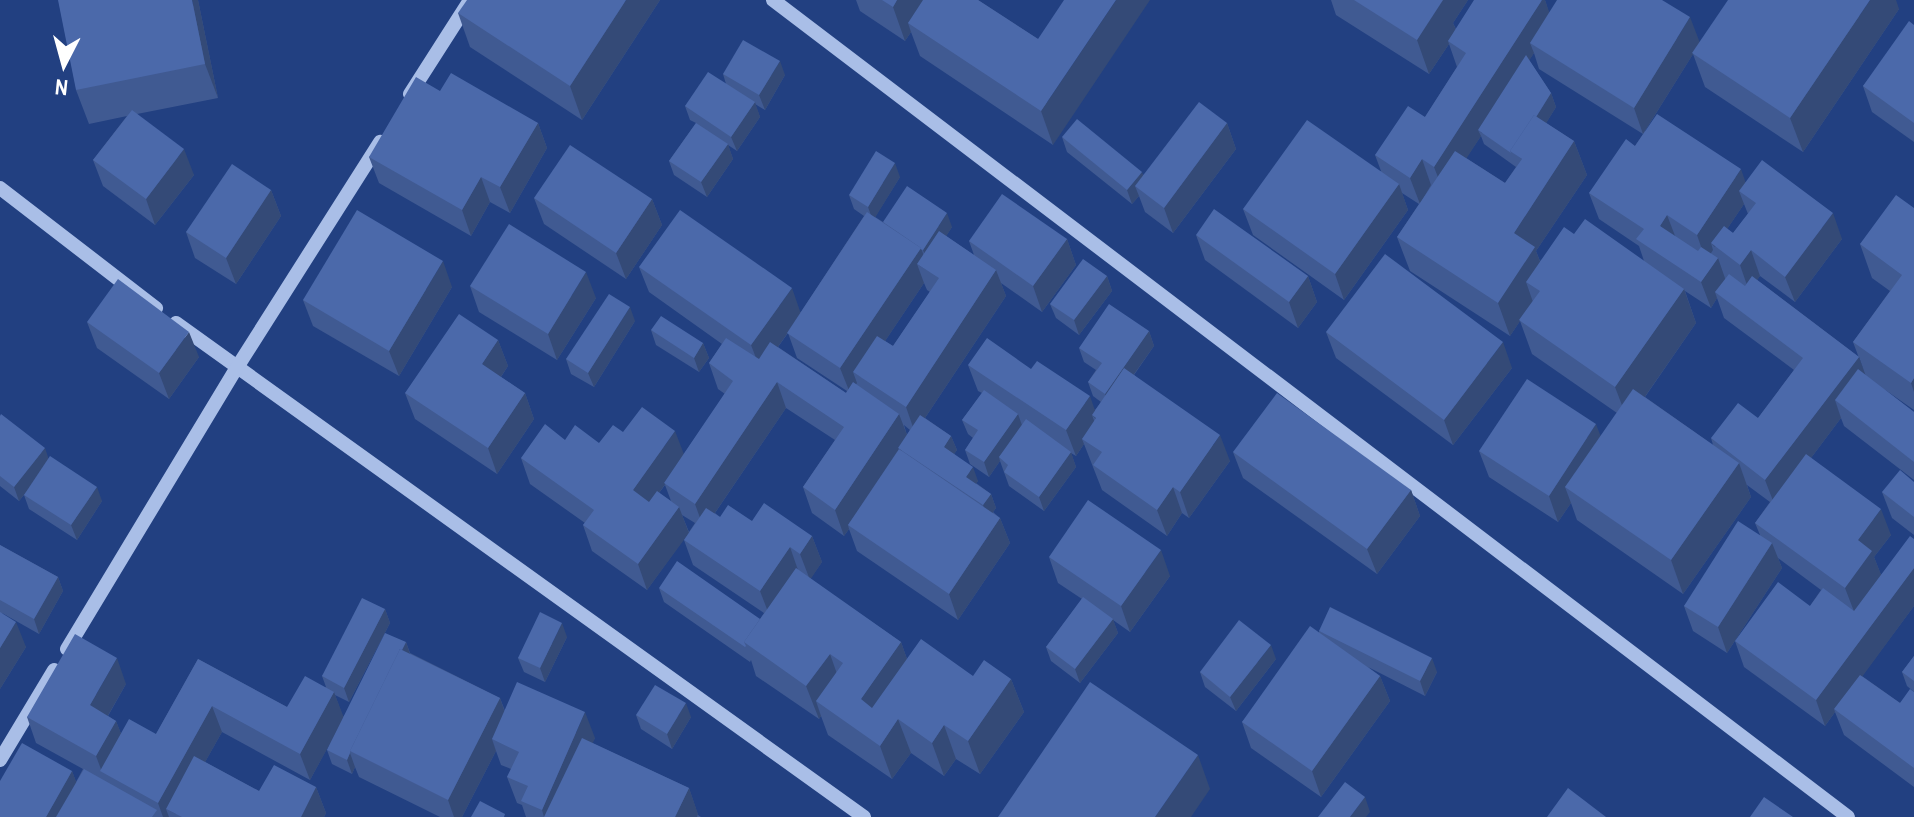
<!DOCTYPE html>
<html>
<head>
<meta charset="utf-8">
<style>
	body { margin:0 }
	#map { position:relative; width:1914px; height:817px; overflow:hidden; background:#224081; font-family:"Archivo Narrow",sans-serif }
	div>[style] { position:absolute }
	.minor>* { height:14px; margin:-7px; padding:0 7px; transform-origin:7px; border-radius:7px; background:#a9bee7 }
	.wall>* { inset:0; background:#405a92 }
	.shaded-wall>* { inset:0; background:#344a77 }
	.building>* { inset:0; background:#4b69aa }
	span { translate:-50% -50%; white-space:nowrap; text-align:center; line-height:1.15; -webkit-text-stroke:6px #224081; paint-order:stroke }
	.north { position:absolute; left:24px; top:24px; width:80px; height:80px; -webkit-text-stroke:6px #224081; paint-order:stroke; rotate:186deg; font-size:22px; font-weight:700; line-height:32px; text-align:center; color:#fff }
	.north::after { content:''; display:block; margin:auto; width:28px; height:36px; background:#fff; clip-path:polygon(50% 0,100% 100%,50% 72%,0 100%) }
</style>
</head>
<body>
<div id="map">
	<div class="minor">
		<i style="left:773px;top:0;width:1350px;rotate:37.23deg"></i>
		<i style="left:410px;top:94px;width:112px;rotate:-57.4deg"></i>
		<i style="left:0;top:188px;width:197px;rotate:37.6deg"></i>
		<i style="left:176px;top:323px;width:847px;rotate:35.68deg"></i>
		<i style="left:67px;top:649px;width:327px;rotate:-58.9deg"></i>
		<i style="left:236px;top:369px;width:269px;rotate:-57.6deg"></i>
		<i style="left:0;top:760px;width:105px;rotate:-59deg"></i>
	</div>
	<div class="wall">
		<i style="clip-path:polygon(198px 0,218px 98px,137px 114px,194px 175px,155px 225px,103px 186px,93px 160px,127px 116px,89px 124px,76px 90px)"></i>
		<i style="clip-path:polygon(660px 0,582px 120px,470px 47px,458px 13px)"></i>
		<i style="clip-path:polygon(856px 0,978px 0,1038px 39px,1053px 145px,920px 56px,911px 32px,905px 41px,860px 11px)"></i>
		<i style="clip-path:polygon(evenodd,1331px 0,1468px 0,1453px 23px,1456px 29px,1545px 0,1549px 13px,1699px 42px,1899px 9px,1803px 152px,1705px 87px,1693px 54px,1645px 131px,1745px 182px,1842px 239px,1795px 302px,1760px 276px,1757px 280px,1859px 357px,1865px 374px,1853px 342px,1890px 291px,1872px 278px,1860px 244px,1914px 208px,1914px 410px,1884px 389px,1914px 412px,1914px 480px,1844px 426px,1841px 418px,1811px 458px,1891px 535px,1874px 557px,1881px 575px,1914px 539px,1914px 606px,1862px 676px,1900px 703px,1914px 692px,1914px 787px,1844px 735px,1835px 712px,1825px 726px,1744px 667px,1735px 641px,1810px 606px,1821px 590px,1778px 558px,1782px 568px,1727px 653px,1693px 631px,1684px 606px,1760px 535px,1755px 523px,1770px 502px,1747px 485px,1751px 497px,1683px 594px,1577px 520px,1571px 503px,1558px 522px,1489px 477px,1479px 451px,1601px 436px,1617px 413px,1532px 354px,1520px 321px,1510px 336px,1410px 271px,1397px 237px,1419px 204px,1402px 193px,1408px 210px,1344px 300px,1253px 235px,1243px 209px,1381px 171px,1375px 155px,1425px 117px,1457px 67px,1449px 44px,1429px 74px,1336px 15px,1331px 0,1534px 53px,1539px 69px,1643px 134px,1635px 146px,1589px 193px,1599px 219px,1639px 246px,1644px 261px,1574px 234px,1540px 261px,1536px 251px,1587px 175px,1574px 141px,1546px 123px,1556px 107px,1551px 93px,1529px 60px,1534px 53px,1331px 0,1481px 136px,1484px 144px,1516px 167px,1505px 183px,1466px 158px,1481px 136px,1331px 0,1744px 204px,1748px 214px,1733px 233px,1727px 229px,1744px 204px,1331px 0,1685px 291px,1711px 308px,1717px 298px,1724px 318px,1794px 370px,1758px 418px,1711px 438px,1713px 445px,1645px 397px,1696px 323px,1685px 291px)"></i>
		<i style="clip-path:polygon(1914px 25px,1914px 142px,1872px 112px,1863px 86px)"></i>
		<i style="clip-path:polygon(723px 74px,785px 75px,765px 110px,755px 104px,760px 117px,737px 151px,728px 145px,733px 159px,707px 197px,674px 175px,669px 161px,696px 123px,690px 120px,685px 106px,726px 84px)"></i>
		<i style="clip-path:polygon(440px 91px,538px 123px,547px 148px,510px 213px,490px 202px,471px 236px,379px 183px,369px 157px)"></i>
		<i style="clip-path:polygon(1227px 123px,1236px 149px,1173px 233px,1145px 212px,1139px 196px,1132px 204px,1067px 152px,1062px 137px,1144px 175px)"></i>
		<i style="clip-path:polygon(evenodd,900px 177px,875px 217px,883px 222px,952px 227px,946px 236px,974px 255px,969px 241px,1067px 239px,1076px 265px,1042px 312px,1001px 283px,1006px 296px,925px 418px,951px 436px,957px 450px,954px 454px,978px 481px,976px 483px,991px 494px,996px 508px,993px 512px,1000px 518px,1010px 543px,958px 620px,857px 551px,849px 529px,844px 536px,812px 513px,803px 487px,835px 440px,786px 408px,715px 513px,720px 517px,752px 521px,812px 536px,822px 562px,810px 579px,901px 642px,907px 659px,973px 676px,1011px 679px,1024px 712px,980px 774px,956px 759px,944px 776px,911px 753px,892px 779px,828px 735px,821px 716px,819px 719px,756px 676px,751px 660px,750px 662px,664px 602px,659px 588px,760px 619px,764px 613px,693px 565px,684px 540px,686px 536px,647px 590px,592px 551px,583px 525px,585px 523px,530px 484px,521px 458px,565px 440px,599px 443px,623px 432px,684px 454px,725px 394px,718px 389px,709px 363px,722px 344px,649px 292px,639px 267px,801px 312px,864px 216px,854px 209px,849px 195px,900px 177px,924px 283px,927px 290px,930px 292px,893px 346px,885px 341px,924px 283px,900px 177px,788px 333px,797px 358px,847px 391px,846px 393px,778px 347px,788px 333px,900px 177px,904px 425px,910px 430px,907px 435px,904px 425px,900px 177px,665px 485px,671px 501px,659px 493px,665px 485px,900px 177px,682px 515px,695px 523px,689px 532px,682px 515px)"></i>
		<i style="clip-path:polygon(271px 190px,281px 216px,236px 284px,195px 258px,186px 232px)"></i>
		<i style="clip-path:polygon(534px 198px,652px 199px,662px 225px,626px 279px,544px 224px)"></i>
		<i style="clip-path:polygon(1196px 235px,1308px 276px,1317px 302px,1298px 328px,1205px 260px)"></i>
		<i style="clip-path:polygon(1107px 276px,1112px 291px,1079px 335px,1056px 318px,1050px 304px)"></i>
		<i style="clip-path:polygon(470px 286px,596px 298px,557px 360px,479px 312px)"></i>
		<i style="clip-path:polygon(452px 287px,399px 376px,313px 326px,303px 300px)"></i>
		<i style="clip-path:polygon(635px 321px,594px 387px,571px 374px,566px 359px)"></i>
		<i style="clip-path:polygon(87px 322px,199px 357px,169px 399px,97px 348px)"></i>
		<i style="clip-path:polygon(651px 330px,703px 343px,709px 358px,699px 372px,656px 345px)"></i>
		<i style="clip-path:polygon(1149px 331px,1154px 346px,1134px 375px,1230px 461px,1189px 518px,1182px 513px,1167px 536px,1102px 490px,1084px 444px,1076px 456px,1071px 453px,1076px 467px,1044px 511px,1009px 486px,1000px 461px,989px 477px,970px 464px,965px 450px,973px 438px,968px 434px,962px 420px,982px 393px,978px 391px,968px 365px,1031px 369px,1095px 410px,1101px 402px,1093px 396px,1088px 382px,1096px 370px,1084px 362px,1079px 348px)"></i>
		<i style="clip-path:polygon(1326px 332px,1512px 368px,1453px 445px,1336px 358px)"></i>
		<i style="clip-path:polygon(498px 340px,508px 366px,501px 377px,525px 393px,534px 419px,497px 474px,415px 419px,405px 393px)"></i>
		<i style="clip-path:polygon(0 416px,49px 459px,102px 501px,77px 540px,29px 509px,24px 495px,19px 501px,0 486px)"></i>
		<i style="clip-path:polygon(1233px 452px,1411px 490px,1420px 516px,1377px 574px,1243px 478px)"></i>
		<i style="clip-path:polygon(1914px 482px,1914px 535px,1892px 518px,1882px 492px)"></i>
		<i style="clip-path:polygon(0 545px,58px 577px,63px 591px,39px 634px,2px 613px,26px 647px,0 689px)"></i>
		<i style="clip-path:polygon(1049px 557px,1170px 576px,1130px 632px,1113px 620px,1118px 633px,1080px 683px,1051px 661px,1046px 647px,1082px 599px,1058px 583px)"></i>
		<i style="clip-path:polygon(385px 609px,390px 623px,349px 702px,335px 695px,343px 717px,406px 642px,410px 653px,500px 698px,505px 711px,595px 738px,592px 743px,689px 788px,698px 815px,701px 817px,526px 817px,522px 805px,517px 803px,507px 777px,511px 769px,501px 765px,496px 751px,462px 817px,440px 817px,359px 777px,355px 767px,352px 774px,332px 764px,327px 750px,331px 741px,310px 780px,222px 732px,205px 762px,259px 791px,316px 787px,326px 813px,324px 817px,0 817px,72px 771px,76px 782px,83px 769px,36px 743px,27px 717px,126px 684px,108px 716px,116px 721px,121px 734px,156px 734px,198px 659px,287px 707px,326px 687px,322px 676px)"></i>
		<i style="clip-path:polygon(1319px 631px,1437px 672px,1425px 696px,1368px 667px,1380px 676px,1390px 701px,1321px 797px,1251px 748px,1242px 722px,1319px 633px)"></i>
		<i style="clip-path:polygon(567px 637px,545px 682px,524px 672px,518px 658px)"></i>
		<i style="clip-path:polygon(1914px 656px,1914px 692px,1907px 686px,1902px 672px)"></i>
		<i style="clip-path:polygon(1276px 659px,1236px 711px,1205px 687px,1200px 672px)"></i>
		<i style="clip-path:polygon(636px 715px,691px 717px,672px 749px,641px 729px)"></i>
	</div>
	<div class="shaded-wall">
		<i style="clip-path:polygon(192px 0,198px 0,218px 98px,205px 64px)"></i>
		<i style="clip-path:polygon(626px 0,660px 0,582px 120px,570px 86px)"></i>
		<i style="clip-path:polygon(897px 0,932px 0,908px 23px,911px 32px,905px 41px,893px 7px)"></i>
		<i style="clip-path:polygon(1116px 0,1150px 0,1053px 145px,1041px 111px)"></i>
		<i style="clip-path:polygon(1440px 0,1468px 0,1453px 23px,1457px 32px,1448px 41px,1449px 44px,1429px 74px,1417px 40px)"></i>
		<i style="clip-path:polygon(1542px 0,1545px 0,1553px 23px,1530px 43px,1534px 53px,1482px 133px,1478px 130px,1481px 136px,1444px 193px,1434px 167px)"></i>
		<i style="clip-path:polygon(1870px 0,1896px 0,1899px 9px,1803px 152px,1790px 118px)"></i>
		<i style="clip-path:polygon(1690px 17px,1700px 43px,1643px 134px,1634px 108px)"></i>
		<i style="clip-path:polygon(780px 61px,785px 75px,765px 110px,759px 95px)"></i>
		<i style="clip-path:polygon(1551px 93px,1556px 107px,1523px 161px,1522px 159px,1514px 153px)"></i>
		<i style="clip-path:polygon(755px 102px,760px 117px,737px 151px,731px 137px)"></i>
		<i style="clip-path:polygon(538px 123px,547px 148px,510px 213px,500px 187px)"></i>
		<i style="clip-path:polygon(1227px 123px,1236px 149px,1173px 233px,1164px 208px)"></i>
		<i style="clip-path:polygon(1574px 141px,1587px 175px,1536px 251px,1547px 280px,1526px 282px,1533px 302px,1510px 336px,1498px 303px,1514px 233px)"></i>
		<i style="clip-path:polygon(728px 144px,733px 159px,707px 197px,701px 182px)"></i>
		<i style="clip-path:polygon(184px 149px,194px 175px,155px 225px,146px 199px)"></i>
		<i style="clip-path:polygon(1422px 159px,1431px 185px,1420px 204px,1410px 178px)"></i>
		<i style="clip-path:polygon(895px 163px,900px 177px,873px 221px,868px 207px)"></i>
		<i style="clip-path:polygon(1741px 169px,1750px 195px,1739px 191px,1744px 204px,1715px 247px,1711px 243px,1713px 250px,1706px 261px,1697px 235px)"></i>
		<i style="clip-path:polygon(1142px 172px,1147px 186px,1135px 186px,1139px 196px,1132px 204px,1127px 190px)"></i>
		<i style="clip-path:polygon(481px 177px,490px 202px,471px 236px,462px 210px)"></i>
		<i style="clip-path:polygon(1399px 184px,1408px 210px,1344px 300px,1335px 274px)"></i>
		<i style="clip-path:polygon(271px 190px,281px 216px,236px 284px,226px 258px)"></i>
		<i style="clip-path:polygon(652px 199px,662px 225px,626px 279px,616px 253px)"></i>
		<i style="clip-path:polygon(947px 213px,952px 227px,928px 265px,923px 250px)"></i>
		<i style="clip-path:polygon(1833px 213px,1842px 239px,1795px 302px,1785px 277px)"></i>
		<i style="clip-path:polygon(1667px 215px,1677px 241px,1660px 226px)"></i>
		<i style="clip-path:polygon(1067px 239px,1076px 265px,1042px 312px,1033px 286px)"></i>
		<i style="clip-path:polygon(921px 248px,930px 272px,917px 264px,924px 283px,861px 377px,853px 372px,857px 383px,850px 393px,840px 368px)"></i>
		<i style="clip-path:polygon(1751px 250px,1760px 276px,1749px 291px,1740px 265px)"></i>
		<i style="clip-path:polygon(1718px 258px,1727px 284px,1715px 292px,1717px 298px,1711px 308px,1701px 282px)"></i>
		<i style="clip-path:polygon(443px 261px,452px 287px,399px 376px,389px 351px)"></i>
		<i style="clip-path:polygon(996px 270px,1006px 296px,915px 433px,906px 407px)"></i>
		<i style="clip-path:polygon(586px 272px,596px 298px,557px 360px,548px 334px)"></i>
		<i style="clip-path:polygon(1107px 276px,1112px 291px,1079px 335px,1074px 320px)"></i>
		<i style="clip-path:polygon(1308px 276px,1317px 302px,1298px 328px,1289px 302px)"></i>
		<i style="clip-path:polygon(792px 288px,801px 314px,761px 371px,751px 345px)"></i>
		<i style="clip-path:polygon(1684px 289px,1696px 323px,1628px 421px,1615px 387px)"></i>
		<i style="clip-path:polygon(630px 307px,635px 321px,594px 387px,588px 373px)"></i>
		<i style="clip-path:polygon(1149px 331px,1154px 346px,1110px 408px,1105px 394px)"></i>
		<i style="clip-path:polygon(189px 332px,199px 357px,169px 399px,159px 373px)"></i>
		<i style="clip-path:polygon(498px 340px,508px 366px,492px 390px,482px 364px)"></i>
		<i style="clip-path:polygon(1503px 342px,1512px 368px,1453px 445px,1444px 420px)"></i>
		<i style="clip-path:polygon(703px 343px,709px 358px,699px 372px,694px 358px)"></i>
		<i style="clip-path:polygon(1859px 357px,1868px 382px,1835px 400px,1841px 418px,1775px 506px,1765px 480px)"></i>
		<i style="clip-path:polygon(1914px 378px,1914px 392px,1911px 383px)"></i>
		<i style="clip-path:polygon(777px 382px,786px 408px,704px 529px,695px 504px)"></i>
		<i style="clip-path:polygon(525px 393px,534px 419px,497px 474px,488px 448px)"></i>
		<i style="clip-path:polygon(1090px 396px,1099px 422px,1092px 415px,1096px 426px,1082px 439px,1084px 444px,1076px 456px,1066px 430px)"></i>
		<i style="clip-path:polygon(899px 414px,909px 440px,848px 525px,849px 529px,844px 536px,835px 510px)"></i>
		<i style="clip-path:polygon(1018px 414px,1023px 428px,999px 457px,1000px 461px,989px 477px,984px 462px)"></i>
		<i style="clip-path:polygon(1596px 424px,1606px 450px,1565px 487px,1571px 503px,1558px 522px,1549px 496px)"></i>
		<i style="clip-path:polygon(675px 431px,685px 457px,642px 516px,633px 490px)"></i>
		<i style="clip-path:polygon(1220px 435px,1230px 461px,1189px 518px,1180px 492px)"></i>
		<i style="clip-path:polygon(951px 436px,957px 450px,949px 461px,944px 447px)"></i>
		<i style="clip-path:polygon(45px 448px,50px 463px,19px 501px,14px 487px)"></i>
		<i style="clip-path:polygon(1071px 452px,1076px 467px,1044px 511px,1039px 497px)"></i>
		<i style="clip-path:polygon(1739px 463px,1751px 497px,1683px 594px,1671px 560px)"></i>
		<i style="clip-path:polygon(973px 467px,978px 481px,971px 491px,966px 477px)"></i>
		<i style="clip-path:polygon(97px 487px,102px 501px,77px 540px,71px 525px)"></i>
		<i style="clip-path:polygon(1173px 487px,1182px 513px,1167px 536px,1157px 510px)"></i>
		<i style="clip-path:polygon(1411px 490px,1420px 516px,1377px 574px,1367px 549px)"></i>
		<i style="clip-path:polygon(991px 494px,996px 508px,988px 519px,983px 505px)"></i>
		<i style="clip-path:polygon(679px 507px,689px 533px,647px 590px,638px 564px)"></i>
		<i style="clip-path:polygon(1881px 509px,1891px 535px,1874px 557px,1882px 577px,1855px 614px,1845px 588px,1858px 540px)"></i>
		<i style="clip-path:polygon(1000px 518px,1010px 543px,958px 620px,949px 594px)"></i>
		<i style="clip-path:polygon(812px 536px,822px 562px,810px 580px,800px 554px)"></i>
		<i style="clip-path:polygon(1772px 543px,1782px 568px,1727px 653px,1718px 627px)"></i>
		<i style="clip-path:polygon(790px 547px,799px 573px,770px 617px,760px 591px)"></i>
		<i style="clip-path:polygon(1161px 550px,1170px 576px,1130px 632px,1121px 606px)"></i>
		<i style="clip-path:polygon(1914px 568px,1914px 606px,1837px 711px,1834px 709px,1835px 712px,1825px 726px,1816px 700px)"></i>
		<i style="clip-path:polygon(58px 577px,63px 591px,39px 634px,34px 619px)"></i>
		<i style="clip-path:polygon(385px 609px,390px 623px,349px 702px,344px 688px)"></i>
		<i style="clip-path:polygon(1113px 619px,1118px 633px,1080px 683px,1075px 669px)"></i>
		<i style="clip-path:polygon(16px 622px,26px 647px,0 689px,0 648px)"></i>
		<i style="clip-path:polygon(562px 623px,567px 637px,545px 682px,540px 668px)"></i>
		<i style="clip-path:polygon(406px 642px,411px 657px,351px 752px)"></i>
		<i style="clip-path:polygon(901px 642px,913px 676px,873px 733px,861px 699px)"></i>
		<i style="clip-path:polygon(1271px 645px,1276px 659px,1236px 711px,1230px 697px)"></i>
		<i style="clip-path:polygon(830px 654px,842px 688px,816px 701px,821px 716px,819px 719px,806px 686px)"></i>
		<i style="clip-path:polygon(117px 658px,126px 684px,99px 731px,90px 705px)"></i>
		<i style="clip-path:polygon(1432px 658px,1437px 672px,1425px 696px,1420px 681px)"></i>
		<i style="clip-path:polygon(1380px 676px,1390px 701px,1321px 797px,1312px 771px)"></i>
		<i style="clip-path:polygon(1011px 679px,1024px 712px,980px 774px,968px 741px)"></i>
		<i style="clip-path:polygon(334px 692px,344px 718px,310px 780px,300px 754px)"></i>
		<i style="clip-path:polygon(500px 698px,509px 724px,492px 739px,496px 751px,462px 817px,454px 817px,448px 800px)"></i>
		<i style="clip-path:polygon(686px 703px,691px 717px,672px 749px,667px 734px)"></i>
		<i style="clip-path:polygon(212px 706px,222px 732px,176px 814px,166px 809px,169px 817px,163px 817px,158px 803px)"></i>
		<i style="clip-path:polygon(585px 712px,595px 738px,560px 817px,544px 817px,542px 810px)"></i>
		<i style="clip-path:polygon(898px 719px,911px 753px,892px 779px,880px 746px)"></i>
		<i style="clip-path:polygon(116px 721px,126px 746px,102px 772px,96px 756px)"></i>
		<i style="clip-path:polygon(944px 725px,956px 759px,944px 776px,932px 743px)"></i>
		<i style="clip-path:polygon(350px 753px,355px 767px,352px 774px,347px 760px)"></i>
		<i style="clip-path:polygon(1198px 755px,1210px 789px,1191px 817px,1155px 817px)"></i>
		<i style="clip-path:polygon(72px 771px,82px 797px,70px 817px,46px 817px)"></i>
		<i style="clip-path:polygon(316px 787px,326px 813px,324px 817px,301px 817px)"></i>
		<i style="clip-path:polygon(689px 788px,698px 814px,697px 817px,675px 817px)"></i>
		<i style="clip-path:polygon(1365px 797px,1370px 812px,1366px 817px,1350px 817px)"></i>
	</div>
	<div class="building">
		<i style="clip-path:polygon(58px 0,192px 0,205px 64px,76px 90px)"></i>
		<i style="clip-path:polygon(467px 0,626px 0,570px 86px,458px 13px)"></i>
		<i style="clip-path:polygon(882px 0,897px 0,893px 7px)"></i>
		<i style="clip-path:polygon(923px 0,978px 0,1038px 39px,1064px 0,1116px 0,1041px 111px,908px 23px)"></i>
		<i style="clip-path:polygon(1354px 0,1443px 0,1417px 40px)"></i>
		<i style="clip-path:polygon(1474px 0,1542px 0,1434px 167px,1422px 159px,1410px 178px,1375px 155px,1408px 106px,1425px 117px,1466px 53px,1448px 41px)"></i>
		<i style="clip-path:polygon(1557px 0,1662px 0,1690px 17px,1634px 108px,1530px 43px)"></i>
		<i style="clip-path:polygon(1728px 0,1870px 0,1790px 118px,1692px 53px)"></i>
		<i style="clip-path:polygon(1909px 21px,1914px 25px,1914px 123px,1863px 86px)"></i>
		<i style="clip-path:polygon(743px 40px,780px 61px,759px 95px,723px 74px)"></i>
		<i style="clip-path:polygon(1526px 55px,1551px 93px,1536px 117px,1534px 115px,1510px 151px,1511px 153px,1478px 130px)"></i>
		<i style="clip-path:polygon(708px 72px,755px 102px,731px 137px,685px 106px)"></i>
		<i style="clip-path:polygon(451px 73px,538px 123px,500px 187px,481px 177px,462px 210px,369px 157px,416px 77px,440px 91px)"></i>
		<i style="clip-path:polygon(1199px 102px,1227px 123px,1164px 208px,1135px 186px)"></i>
		<i style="clip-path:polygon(132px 110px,184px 149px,146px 199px,93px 160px)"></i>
		<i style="clip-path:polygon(1657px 114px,1741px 169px,1697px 235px,1667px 215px,1660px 226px,1698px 251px,1701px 247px,1718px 258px,1701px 282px,1636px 239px,1644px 229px,1589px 193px,1626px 139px,1635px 146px)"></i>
		<i style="clip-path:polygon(1534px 115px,1574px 141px,1514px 233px,1535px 247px,1498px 303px,1397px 237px,1455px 151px,1505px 183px,1522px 159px,1510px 151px)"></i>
		<i style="clip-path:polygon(1077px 119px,1142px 172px,1127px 190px,1062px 137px)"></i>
		<i style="clip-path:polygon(1307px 120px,1399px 184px,1335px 274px,1243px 209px)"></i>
		<i style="clip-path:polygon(696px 123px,728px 144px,701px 182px,669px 161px)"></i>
		<i style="clip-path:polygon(570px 145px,652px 199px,616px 253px,534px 198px)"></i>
		<i style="clip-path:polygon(876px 151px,895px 163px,868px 207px,849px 195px)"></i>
		<i style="clip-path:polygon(1762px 160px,1833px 213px,1785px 277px,1751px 250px,1740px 265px,1711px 243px,1724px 226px,1733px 233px,1756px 203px,1739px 191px)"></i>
		<i style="clip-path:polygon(232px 164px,271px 190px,226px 258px,186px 232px)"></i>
		<i style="clip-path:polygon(907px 186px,947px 213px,923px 250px,920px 249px,921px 248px,883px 222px)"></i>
		<i style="clip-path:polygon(1002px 194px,1067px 239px,1033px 286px,969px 241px)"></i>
		<i style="clip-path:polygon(1896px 195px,1914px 208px,1914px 378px,1911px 383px,1853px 342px,1902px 275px,1860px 244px)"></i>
		<i style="clip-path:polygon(1214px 209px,1308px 276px,1289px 302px,1196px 235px)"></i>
		<i style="clip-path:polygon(357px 210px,443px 261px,389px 351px,303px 300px)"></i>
		<i style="clip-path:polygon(680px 210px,792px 288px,751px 345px,639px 267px)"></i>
		<i style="clip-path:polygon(867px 212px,921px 248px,840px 368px,787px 333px)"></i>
		<i style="clip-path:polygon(1585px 219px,1684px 289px,1615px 387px,1519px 320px,1540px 291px,1526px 282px,1564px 227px,1574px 234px)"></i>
		<i style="clip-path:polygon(509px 224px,586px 272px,548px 334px,470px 286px)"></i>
		<i style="clip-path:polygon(939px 231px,996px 270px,906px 407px,853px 372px,877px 336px,893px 346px,939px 278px,917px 264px)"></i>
		<i style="clip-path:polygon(1385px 254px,1503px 342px,1444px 420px,1326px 332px)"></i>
		<i style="clip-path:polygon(1083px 259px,1107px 276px,1074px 320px,1050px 304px)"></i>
		<i style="clip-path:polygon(1729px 274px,1745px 286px,1752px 276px,1859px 357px,1765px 480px,1711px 438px,1738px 403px,1758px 418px,1803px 358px,1715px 292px)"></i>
		<i style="clip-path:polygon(118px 279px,189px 332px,159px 373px,87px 322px)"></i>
		<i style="clip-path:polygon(609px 294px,630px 307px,588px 373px,566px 359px)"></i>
		<i style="clip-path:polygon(1109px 304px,1149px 331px,1105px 394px,1088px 382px,1102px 363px,1079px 348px)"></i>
		<i style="clip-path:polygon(459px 314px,498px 340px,482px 364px,525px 393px,488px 448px,405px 393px)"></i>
		<i style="clip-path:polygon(661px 316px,703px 343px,694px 358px,651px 330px)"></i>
		<i style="clip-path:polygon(726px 338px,759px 359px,770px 342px,846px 393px,853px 382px,899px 414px,835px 510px,803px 487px,844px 427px,777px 382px,695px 504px,664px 483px,733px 381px,709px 363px)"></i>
		<i style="clip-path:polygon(987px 338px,1031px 369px,1037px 361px,1090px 396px,1066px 430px,968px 365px)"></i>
		<i style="clip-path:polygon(1124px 368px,1220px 435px,1180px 492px,1173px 487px,1157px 510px,1093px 465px,1102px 452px,1082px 439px,1096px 418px,1092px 415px)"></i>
		<i style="clip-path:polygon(1858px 369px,1914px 412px,1914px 462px,1835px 400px)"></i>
		<i style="clip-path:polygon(1527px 379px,1596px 424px,1549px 496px,1479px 451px)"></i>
		<i style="clip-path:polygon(1633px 389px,1739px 463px,1671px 560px,1565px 487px)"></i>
		<i style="clip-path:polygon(984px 390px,1018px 414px,984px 462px,965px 450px,978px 430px,962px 420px)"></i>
		<i style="clip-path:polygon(1277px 393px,1411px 490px,1367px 549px,1233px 452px)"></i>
		<i style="clip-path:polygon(642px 407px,675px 431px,633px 490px,649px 502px,657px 491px,679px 507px,638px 564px,583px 525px,594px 510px,521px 458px,545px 424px,565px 440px,575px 425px,599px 443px,613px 425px,623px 432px)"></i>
		<i style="clip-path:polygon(1px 414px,45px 448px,14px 487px,0 476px,0 416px)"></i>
		<i style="clip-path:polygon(920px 415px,951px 436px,944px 447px,973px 467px,966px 477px,991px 494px,983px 505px,898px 448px)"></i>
		<i style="clip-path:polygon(1026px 419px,1071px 452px,1039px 497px,1004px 472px,1008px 465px,999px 457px)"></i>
		<i style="clip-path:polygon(899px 449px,1000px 518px,949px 594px,848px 525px)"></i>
		<i style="clip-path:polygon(1806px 454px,1881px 509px,1858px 540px,1872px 551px,1845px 588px,1755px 523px)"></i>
		<i style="clip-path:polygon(50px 456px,97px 487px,71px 525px,24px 495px)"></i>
		<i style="clip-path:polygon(1900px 470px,1914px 482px,1914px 517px,1882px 492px)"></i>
		<i style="clip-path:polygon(1088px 500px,1161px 550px,1121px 606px,1049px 557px)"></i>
		<i style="clip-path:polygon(764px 503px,812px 536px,800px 554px,790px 547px,760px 591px,684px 540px,706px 508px,720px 517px,728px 505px,752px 521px)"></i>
		<i style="clip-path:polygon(1738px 521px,1772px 543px,1718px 627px,1684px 606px)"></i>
		<i style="clip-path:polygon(1910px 536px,1914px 539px,1914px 568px,1816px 700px,1735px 641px,1778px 582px,1810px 606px,1823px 588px,1854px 611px)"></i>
		<i style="clip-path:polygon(0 545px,58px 577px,34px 619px,0 600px)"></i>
		<i style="clip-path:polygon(677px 561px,760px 619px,744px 642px,746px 646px,745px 647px,659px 588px)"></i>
		<i style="clip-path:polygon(796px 568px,901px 642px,861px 699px,872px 708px,921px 639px,973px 676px,984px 660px,1011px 679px,968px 741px,944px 725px,932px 743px,898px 719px,880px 746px,816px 701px,843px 663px,830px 654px,806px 686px,744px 642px)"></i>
		<i style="clip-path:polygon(1083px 597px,1113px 619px,1075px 669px,1046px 647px)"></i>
		<i style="clip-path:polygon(362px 598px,385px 609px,344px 688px,322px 676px)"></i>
		<i style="clip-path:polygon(1330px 607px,1432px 658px,1420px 681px,1319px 631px)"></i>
		<i style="clip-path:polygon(0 612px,16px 622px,0 648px)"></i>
		<i style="clip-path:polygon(540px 612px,562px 623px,540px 668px,518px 658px)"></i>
		<i style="clip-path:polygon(1239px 620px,1271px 645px,1230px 697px,1200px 672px)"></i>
		<i style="clip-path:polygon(1310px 626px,1380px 676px,1312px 771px,1242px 722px)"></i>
		<i style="clip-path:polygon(385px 633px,406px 642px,402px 650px,400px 649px,350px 751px,350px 753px,347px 760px,327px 750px)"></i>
		<i style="clip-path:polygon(75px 634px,117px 658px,90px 705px,116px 721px,96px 756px,27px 717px)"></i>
		<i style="clip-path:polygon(400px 649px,500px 698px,448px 800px,350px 751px)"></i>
		<i style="clip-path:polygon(1914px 656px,1914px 681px,1902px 672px)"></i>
		<i style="clip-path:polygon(198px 659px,287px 707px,305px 676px,334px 692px,300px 754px,212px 706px,158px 803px,100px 771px,129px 719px,156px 734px)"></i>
		<i style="clip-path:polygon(1860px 675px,1900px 703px,1910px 689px,1914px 692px,1914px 768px,1834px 709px)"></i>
		<i style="clip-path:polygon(517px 682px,585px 712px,542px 810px,521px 801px,528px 786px,507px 777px,519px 752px,492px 739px)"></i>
		<i style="clip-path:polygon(1090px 682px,1198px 755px,1155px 817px,998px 817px)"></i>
		<i style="clip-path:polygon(655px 685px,686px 703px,667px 734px,636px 715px)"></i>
		<i style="clip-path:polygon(582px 738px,689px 788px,675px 817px,544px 817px)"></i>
		<i style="clip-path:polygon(22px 743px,72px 771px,46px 817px,0 817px,0 781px)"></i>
		<i style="clip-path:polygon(194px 756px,259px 791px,274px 765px,316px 787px,301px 817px,182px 817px,166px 809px)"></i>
		<i style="clip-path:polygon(84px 769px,157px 810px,152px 817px,56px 817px)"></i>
		<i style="clip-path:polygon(1345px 782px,1365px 797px,1350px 817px,1318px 817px)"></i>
		<i style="clip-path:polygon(1568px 788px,1606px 817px,1547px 817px)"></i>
		<i style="clip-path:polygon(1764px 797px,1793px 817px,1750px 817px)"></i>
		<i style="clip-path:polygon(480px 801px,505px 814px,504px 817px,471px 817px)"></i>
	</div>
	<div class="north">N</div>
</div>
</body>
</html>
